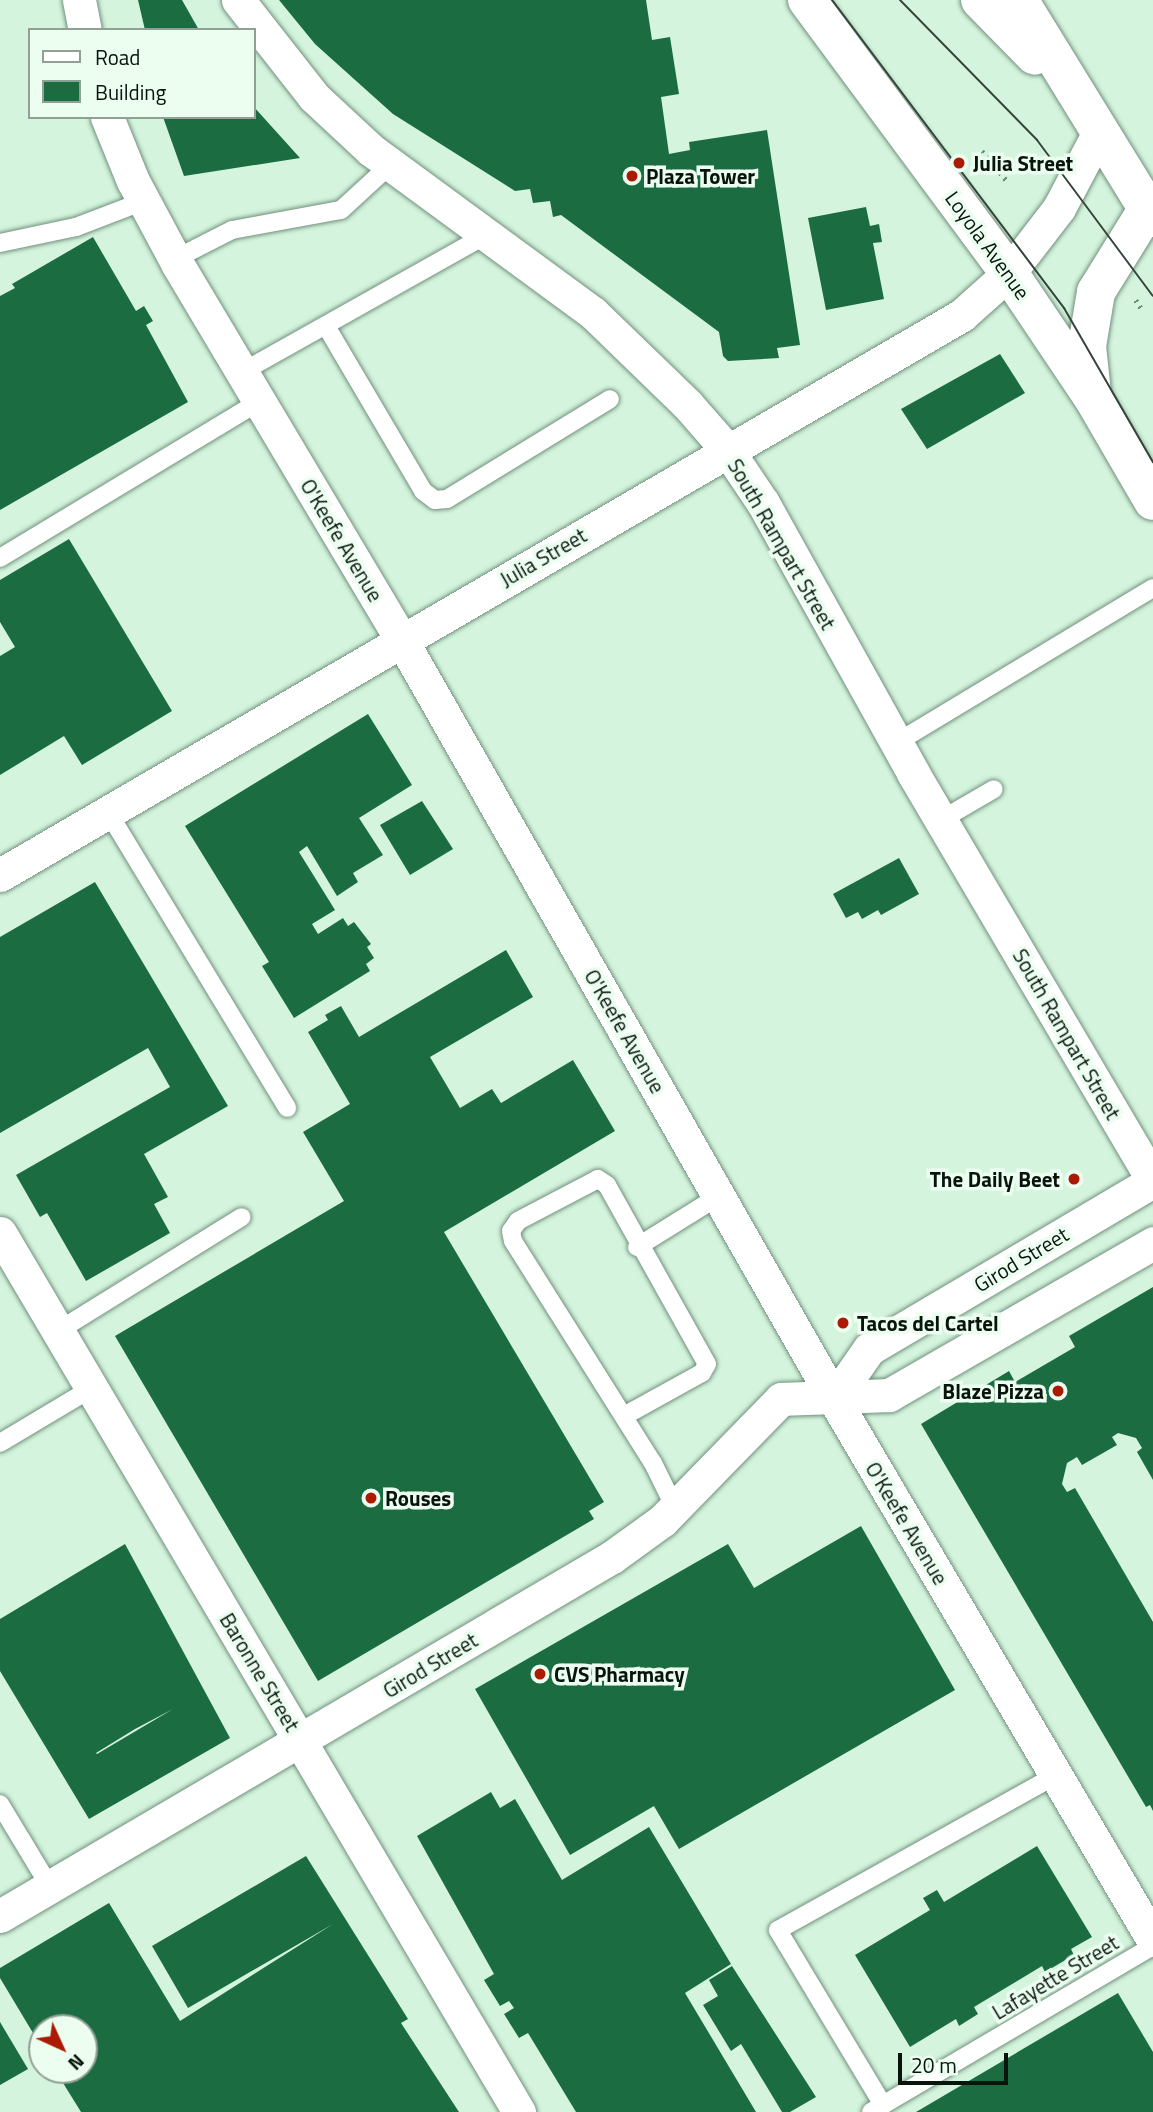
<!DOCTYPE html>
<html>
<head>
<meta charset="utf-8">
<style>
	body { margin:0 }
	#map { position:relative; width:1153px; height:2112px; overflow:hidden; background:#d4f4de; font-family:"Titillium Web",sans-serif }
	div>[style] { position:absolute }
	.building>* { inset:0; background:#1c6c42 }
	.path>* { height:4.5px; margin-top:-2.25px; transform-origin:0; background:repeating-linear-gradient(90deg,#73897b 0 2px,transparent 0 7px) }
	.roads { filter:drop-shadow(0 0 2px #72907c) drop-shadow(0 0 2px #72907c) }
	.service>* { height:18px; margin:-9px; padding:0 9px; transform-origin:9px; border-radius:9px; background:#fff }
	.minor>* { height:33px; margin:-16.5px; padding:0 16.5px; transform-origin:16.5px; border-radius:16.5px; background:#fff }
	.secondary>* { height:38px; margin:-19px; padding:0 19px; transform-origin:19px; border-radius:19px; background:#fff }
	.tram>* { height:2px; margin:-1px; padding:0 1px; transform-origin:1px; border-radius:1px; background:#35453b }
	.dots>* { width:19px; height:19px; translate:-50% -50%; box-sizing:border-box; border:4px solid #ebfef0; border-radius:50% }
	span { translate:-50% -50%; white-space:nowrap; text-align:center; line-height:1.15; -webkit-text-stroke:7px #ebfef0; paint-order:stroke }
	.poi-label { font-size:21px; color:#09140d; font-weight:700 }
	.left { translate:0 -50%; text-align:left }
	.right { translate:-100% -50%; text-align:right }
	.street-label { font-size:21px; color:#09140d }
	.legend { position:absolute; left:28px; top:28px; width:228px; height:91px; box-sizing:border-box; background:#ebfef0; border:2px solid #91a095; margin:0; padding:9px 12px; list-style:none; font-size:21px; color:#09140d }
	.legend li { display:flex; align-items:center; gap:14px; height:35px }
	.legend b { width:35px; border:2px solid #91a095 }
	.north { position:absolute; left:28px; top:2014px; width:70px; height:70px; box-sizing:border-box; background:#ebfef0; border:2px solid #91a095; border-radius:50%; rotate:135deg; font-size:19px; font-weight:700; line-height:28px; text-align:center; color:#09140d }
	.north::after { content:''; display:block; margin:auto; width:24px; height:32px; background:#ab1b04; clip-path:polygon(50% 0,100% 100%,50% 72%,0 100%) }
	.scale { position:absolute; left:898px; top:2053px; width:110px; height:32px; box-sizing:border-box; border:4px solid #09140d; border-top:0; padding-left:9px; font-size:21px; line-height:24px; white-space:nowrap; color:#09140d; -webkit-text-stroke:5px #ebfef0; paint-order:stroke }
</style>
</head>
<body>
<div id="map">
	<div class="building">
		<i style="clip-path:polygon(138px 0,182px 0,199px 30px,145px 30px)"></i>
		<i style="clip-path:polygon(279px 0,646px 0,652px 40px,670px 37px,679px 94px,661px 97px,669px 154px,690px 150px,689px 142px,767px 130px,800px 345px,777px 348px,779px 358px,728px 361px,723px 356px,719px 332px,561px 215px,553px 217px,550px 201px,533px 203px,530px 189px,515px 191px,393px 114px,315px 44px)"></i>
		<i style="clip-path:polygon(254px 107px,300px 158px,184px 176px,163px 117px,254px 117px)"></i>
		<i style="clip-path:polygon(866px 207px,870px 226px,879px 224px,882px 242px,873px 243px,884px 299px,826px 310px,808px 218px)"></i>
		<i style="clip-path:polygon(93px 237px,136px 311px,144px 306px,153px 321px,146px 325px,188px 402px,0 510px,0 296px,15px 288px,12px 284px)"></i>
		<i style="clip-path:polygon(1000px 354px,1025px 393px,927px 449px,901px 409px)"></i>
		<i style="clip-path:polygon(69px 539px,172px 711px,82px 765px,64px 736px,0 775px,0 656px,15px 647px,0 622px,0 580px)"></i>
		<i style="clip-path:polygon(368px 714px,412px 785px,359px 818px,383px 855px,353px 873px,358px 882px,337px 896px,307px 846px,299px 852px,335px 910px,312px 924px,318px 934px,343px 918px,348px 926px,354px 922px,371px 944px,367px 947px,374px 958px,366px 964px,370px 971px,294px 1018px,262px 966px,269px 962px,185px 826px)"></i>
		<i style="clip-path:polygon(422px 801px,453px 849px,410px 875px,380px 825px)"></i>
		<i style="clip-path:polygon(899px 858px,919px 894px,881px 915px,878px 910px,862px 919px,858px 912px,846px 918px,833px 894px)"></i>
		<i style="clip-path:polygon(95px 882px,228px 1106px,144px 1154px,168px 1197px,154px 1204px,170px 1233px,86px 1281px,47px 1213px,40px 1217px,16px 1175px,170px 1087px,148px 1048px,0 1133px,0 937px)"></i>
		<i style="clip-path:polygon(506px 950px,533px 997px,430px 1057px,460px 1108px,492px 1089px,501px 1103px,573px 1060px,615px 1131px,444px 1232px,604px 1502px,589px 1511px,594px 1519px,318px 1681px,115px 1336px,344px 1201px,303px 1132px,350px 1104px,308px 1032px,328px 1020px,325px 1015px,341px 1006px,359px 1037px)"></i>
		<i style="clip-path:polygon(1153px 1287px,1153px 1480px,1137px 1452px,1142px 1448px,1136px 1438px,1118px 1433px,1112px 1437px,1117px 1445px,1082px 1465px,1077px 1457px,1067px 1463px,1062px 1484px,1067px 1492px,1075px 1488px,1153px 1622px,1153px 1811px,1150px 1805px,1146px 1807px,921px 1424px,1009px 1371px,1015px 1382px,1075px 1347px,1069px 1336px)"></i>
		<i style="clip-path:polygon(861px 1526px,955px 1690px,679px 1849px,654px 1806px,570px 1855px,475px 1689px,728px 1544px,754px 1588px)"></i>
		<i style="clip-path:polygon(evenodd,125px 1544px,230px 1738px,89px 1819px,0 1671px,0 1619px,125px 1544px,173px 1709px,97px 1754px,96px 1753px,135px 1729px,173px 1709px)"></i>
		<i style="clip-path:polygon(491px 1792px,500px 1808px,515px 1799px,562px 1880px,649px 1827px,731px 1964px,685px 1993px,756px 2112px,576px 2112px,528px 2033px,519px 2038px,504px 2014px,514px 2008px,509px 2001px,500px 2006px,484px 1980px,494px 1974px,417px 1836px)"></i>
		<i style="clip-path:polygon(1037px 1846px,1092px 1937px,1071px 1949px,1074px 1955px,1045px 1972px,1042px 1966px,974px 2007px,978px 2014px,959px 2026px,956px 2019px,910px 2047px,855px 1955px,930px 1910px,923px 1898px,937px 1890px,944px 1902px)"></i>
		<i style="clip-path:polygon(306px 1856px,408px 2019px,401px 2023px,459px 2112px,81px 2112px,55px 2070px,84px 2070px,84px 2028px,42px 2028px,42px 2048px,0 1978px,0 1968px,109px 1903px,180px 2021px,333px 1924px,188px 2008px,152px 1946px)"></i>
		<i style="clip-path:polygon(732px 1966px,816px 2097px,790px 2112px,782px 2112px,741px 2044px,731px 2051px,703px 2005px,718px 1996px,709px 1980px)"></i>
		<i style="clip-path:polygon(1118px 1993px,1153px 2052px,1153px 2112px,916px 2112px)"></i>
		<i style="clip-path:polygon(0 2022px,28px 2069px,0 2085px)"></i>
	</div>
	<div class="path">
		<i style="left:982px;top:151px;width:38px;rotate:50deg"></i>
		<i style="left:1136px;top:300px;width:13px;rotate:58deg"></i>
	</div>
	<div class="roads">
		<div class="service">
			<i style="left:0;top:243px;width:78px;rotate:-11.9deg"></i>
			<i style="left:76px;top:227px;width:73px;rotate:-20.9deg"></i>
			<i style="left:175px;top:259px;width:64px;rotate:-27deg"></i>
			<i style="left:232px;top:230px;width:111px;rotate:-10.4deg"></i>
			<i style="left:341px;top:210px;width:67px;rotate:-42.6deg"></i>
			<i style="left:326px;top:326px;width:191px;rotate:59.5deg"></i>
			<i style="left:423px;top:491px;width:15px;rotate:37deg"></i>
			<i style="left:435px;top:500px;width:12px;rotate:-5deg"></i>
			<i style="left:447px;top:499px;width:191px;rotate:-31.5deg"></i>
			<i style="left:242px;top:372px;width:282px;rotate:-29.3deg"></i>
			<i style="left:0;top:558px;width:304px;rotate:-31.1deg"></i>
			<i style="left:896px;top:743px;width:300px;rotate:-31.1deg"></i>
			<i style="left:108px;top:812px;width:346px;rotate:58.8deg"></i>
			<i style="left:941px;top:820px;width:61px;rotate:-30.3deg"></i>
			<i style="left:637px;top:1247px;width:97px;rotate:-31.9deg"></i>
			<i style="left:58px;top:1331px;width:216px;rotate:-31.8deg"></i>
			<i style="left:624px;top:1416px;width:89px;rotate:-28.9deg"></i>
			<i style="left:702px;top:1373px;width:10px;rotate:-61deg"></i>
			<i style="left:707px;top:1364px;width:205px;rotate:-119.2deg"></i>
			<i style="left:607px;top:1185px;width:11px;rotate:-146deg"></i>
			<i style="left:598px;top:1179px;width:90px;rotate:152.3deg"></i>
			<i style="left:518px;top:1221px;width:12px;rotate:125deg"></i>
			<i style="left:511px;top:1231px;width:10px;rotate:79deg"></i>
			<i style="left:513px;top:1241px;width:262px;rotate:57.8deg"></i>
			<i style="left:653px;top:1463px;width:50px;rotate:63.9deg"></i>
			<i style="left:0;top:1443px;width:107px;rotate:-30.9deg"></i>
			<i style="left:0;top:1804px;width:97px;rotate:58.9deg"></i>
			<i style="left:883px;top:2105px;width:204px;rotate:-121deg"></i>
			<i style="left:778px;top:1930px;width:318px;rotate:-29.1deg"></i>
			<i style="left:871px;top:2112px;width:327px;rotate:-30.5deg"></i>
		</div>
		<div class="minor">
			<i style="left:79px;top:0;width:31px;rotate:79deg"></i>
			<i style="left:238px;top:0;width:123px;rotate:51.9deg"></i>
			<i style="left:314px;top:97px;width:78px;rotate:42.9deg"></i>
			<i style="left:371px;top:150px;width:275px;rotate:36.3deg"></i>
			<i style="left:593px;top:313px;width:131px;rotate:44.1deg"></i>
			<i style="left:687px;top:404px;width:62px;rotate:48.9deg"></i>
			<i style="left:728px;top:451px;width:63px;rotate:56.1deg"></i>
			<i style="left:763px;top:503px;width:309px;rotate:60.9deg"></i>
			<i style="left:913px;top:773px;width:472px;rotate:59.5deg"></i>
			<i style="left:107px;top:117px;width:69px;rotate:67.9deg"></i>
			<i style="left:133px;top:181px;width:95px;rotate:61.8deg"></i>
			<i style="left:178px;top:265px;width:435px;rotate:59.2deg"></i>
			<i style="left:401px;top:639px;width:875px;rotate:60.33deg"></i>
			<i style="left:834px;top:1399px;width:628px;rotate:59.47deg"></i>
			<i style="left:0;top:875px;width:1113px;rotate:-30.2deg"></i>
			<i style="left:962px;top:315px;width:63px;rotate:-41.8deg"></i>
			<i style="left:1009px;top:273px;width:82px;rotate:-52.4deg"></i>
			<i style="left:1059px;top:208px;width:84px;rotate:-62.2deg"></i>
			<i style="left:0;top:1233px;width:1021px;rotate:59.44deg"></i>
			<i style="left:834px;top:1399px;width:61px;rotate:-55deg"></i>
			<i style="left:869px;top:1349px;width:330px;rotate:-30.6deg"></i>
			<i style="left:0;top:1916px;width:710px;rotate:-30.4deg"></i>
			<i style="left:612px;top:1557px;width:62px;rotate:-35.8deg"></i>
			<i style="left:662px;top:1521px;width:170px;rotate:-45.7deg"></i>
			<i style="left:781px;top:1399px;width:108px;rotate:-2.1deg"></i>
			<i style="left:889px;top:1395px;width:305px;rotate:-29.9deg"></i>
		</div>
		<div class="secondary">
			<i style="left:807px;top:0;width:340px;rotate:53.5deg"></i>
			<i style="left:1009px;top:273px;width:151px;rotate:56.1deg"></i>
			<i style="left:1093px;top:398px;width:119px;rotate:59.8deg"></i>
			<i style="left:980px;top:0;width:78px;rotate:45.5deg"></i>
			<i style="left:1019px;top:0;width:256px;rotate:58.4deg"></i>
			<i style="left:1092px;top:393px;width:47px;rotate:-96.1deg"></i>
			<i style="left:1087px;top:346px;width:55px;rotate:-80.5deg"></i>
			<i style="left:1096px;top:292px;width:99px;rotate:-58.2deg"></i>
		</div>
	</div>
	<div class="tram">
		<i style="left:832px;top:0;width:386px;rotate:53deg"></i>
		<i style="left:1064px;top:308px;width:178px;rotate:60deg"></i>
		<i style="left:900px;top:0;width:196px;rotate:45.6deg"></i>
		<i style="left:1037px;top:140px;width:194px;rotate:53.4deg"></i>
	</div>
	<div class="dots">
		<i style="left:959px;top:163px;background:#ab1b04"></i>
		<i style="left:632px;top:176px;background:#ab1b04"></i>
		<i style="left:1074px;top:1179px;background:#ab1b04"></i>
		<i style="left:843px;top:1323px;background:#ab1b04"></i>
		<i style="left:1058px;top:1391px;background:#ab1b04"></i>
		<i style="left:371px;top:1498px;background:#ab1b04"></i>
		<i style="left:540px;top:1674px;background:#ab1b04"></i>
	</div>
	<div class="poi-label">
		<span class="left" style="left:973px;top:163px">Julia Street</span>
		<span class="left" style="left:646px;top:176px">Plaza Tower</span>
		<span class="right" style="left:1060px;top:1179px">The Daily Beet</span>
		<span class="left" style="left:857px;top:1323px">Tacos del Cartel</span>
		<span class="right" style="left:1044px;top:1391px">Blaze Pizza</span>
		<span class="left" style="left:385px;top:1498px">Rouses</span>
		<span class="left" style="left:554px;top:1674px">CVS Pharmacy</span>
	</div>
	<div class="street-label">
		<span style="left:988px;top:245px;rotate:54deg">Loyola Avenue</span>
		<span style="left:342px;top:540px;rotate:59deg">O'Keefe Avenue</span>
		<span style="left:782px;top:544px;rotate:60deg">South Rampart Street</span>
		<span style="left:543px;top:557px;rotate:-30deg">Julia Street</span>
		<span style="left:625px;top:1031px;rotate:60deg">O'Keefe Avenue</span>
		<span style="left:1067px;top:1034px;rotate:60deg">South Rampart Street</span>
		<span style="left:1021px;top:1259px;rotate:-31deg">Girod Street</span>
		<span style="left:907px;top:1523px;rotate:59deg">O'Keefe Avenue</span>
		<span style="left:430px;top:1665px;rotate:-31deg">Girod Street</span>
		<span style="left:260px;top:1672px;rotate:59deg">Baronne Street</span>
		<span style="left:1055px;top:1977px;rotate:-31deg">Lafayette Street</span>
	</div>
	<ul class="legend">
	<li><b style="height:9px;background:#fff"></b>Road</li>
	<li><b style="height:19px;background:#1c6c42"></b>Building</li>
	</ul>
	<div class="north">N</div>
	<div class="scale">20 m</div>
</div>
</body>
</html>
